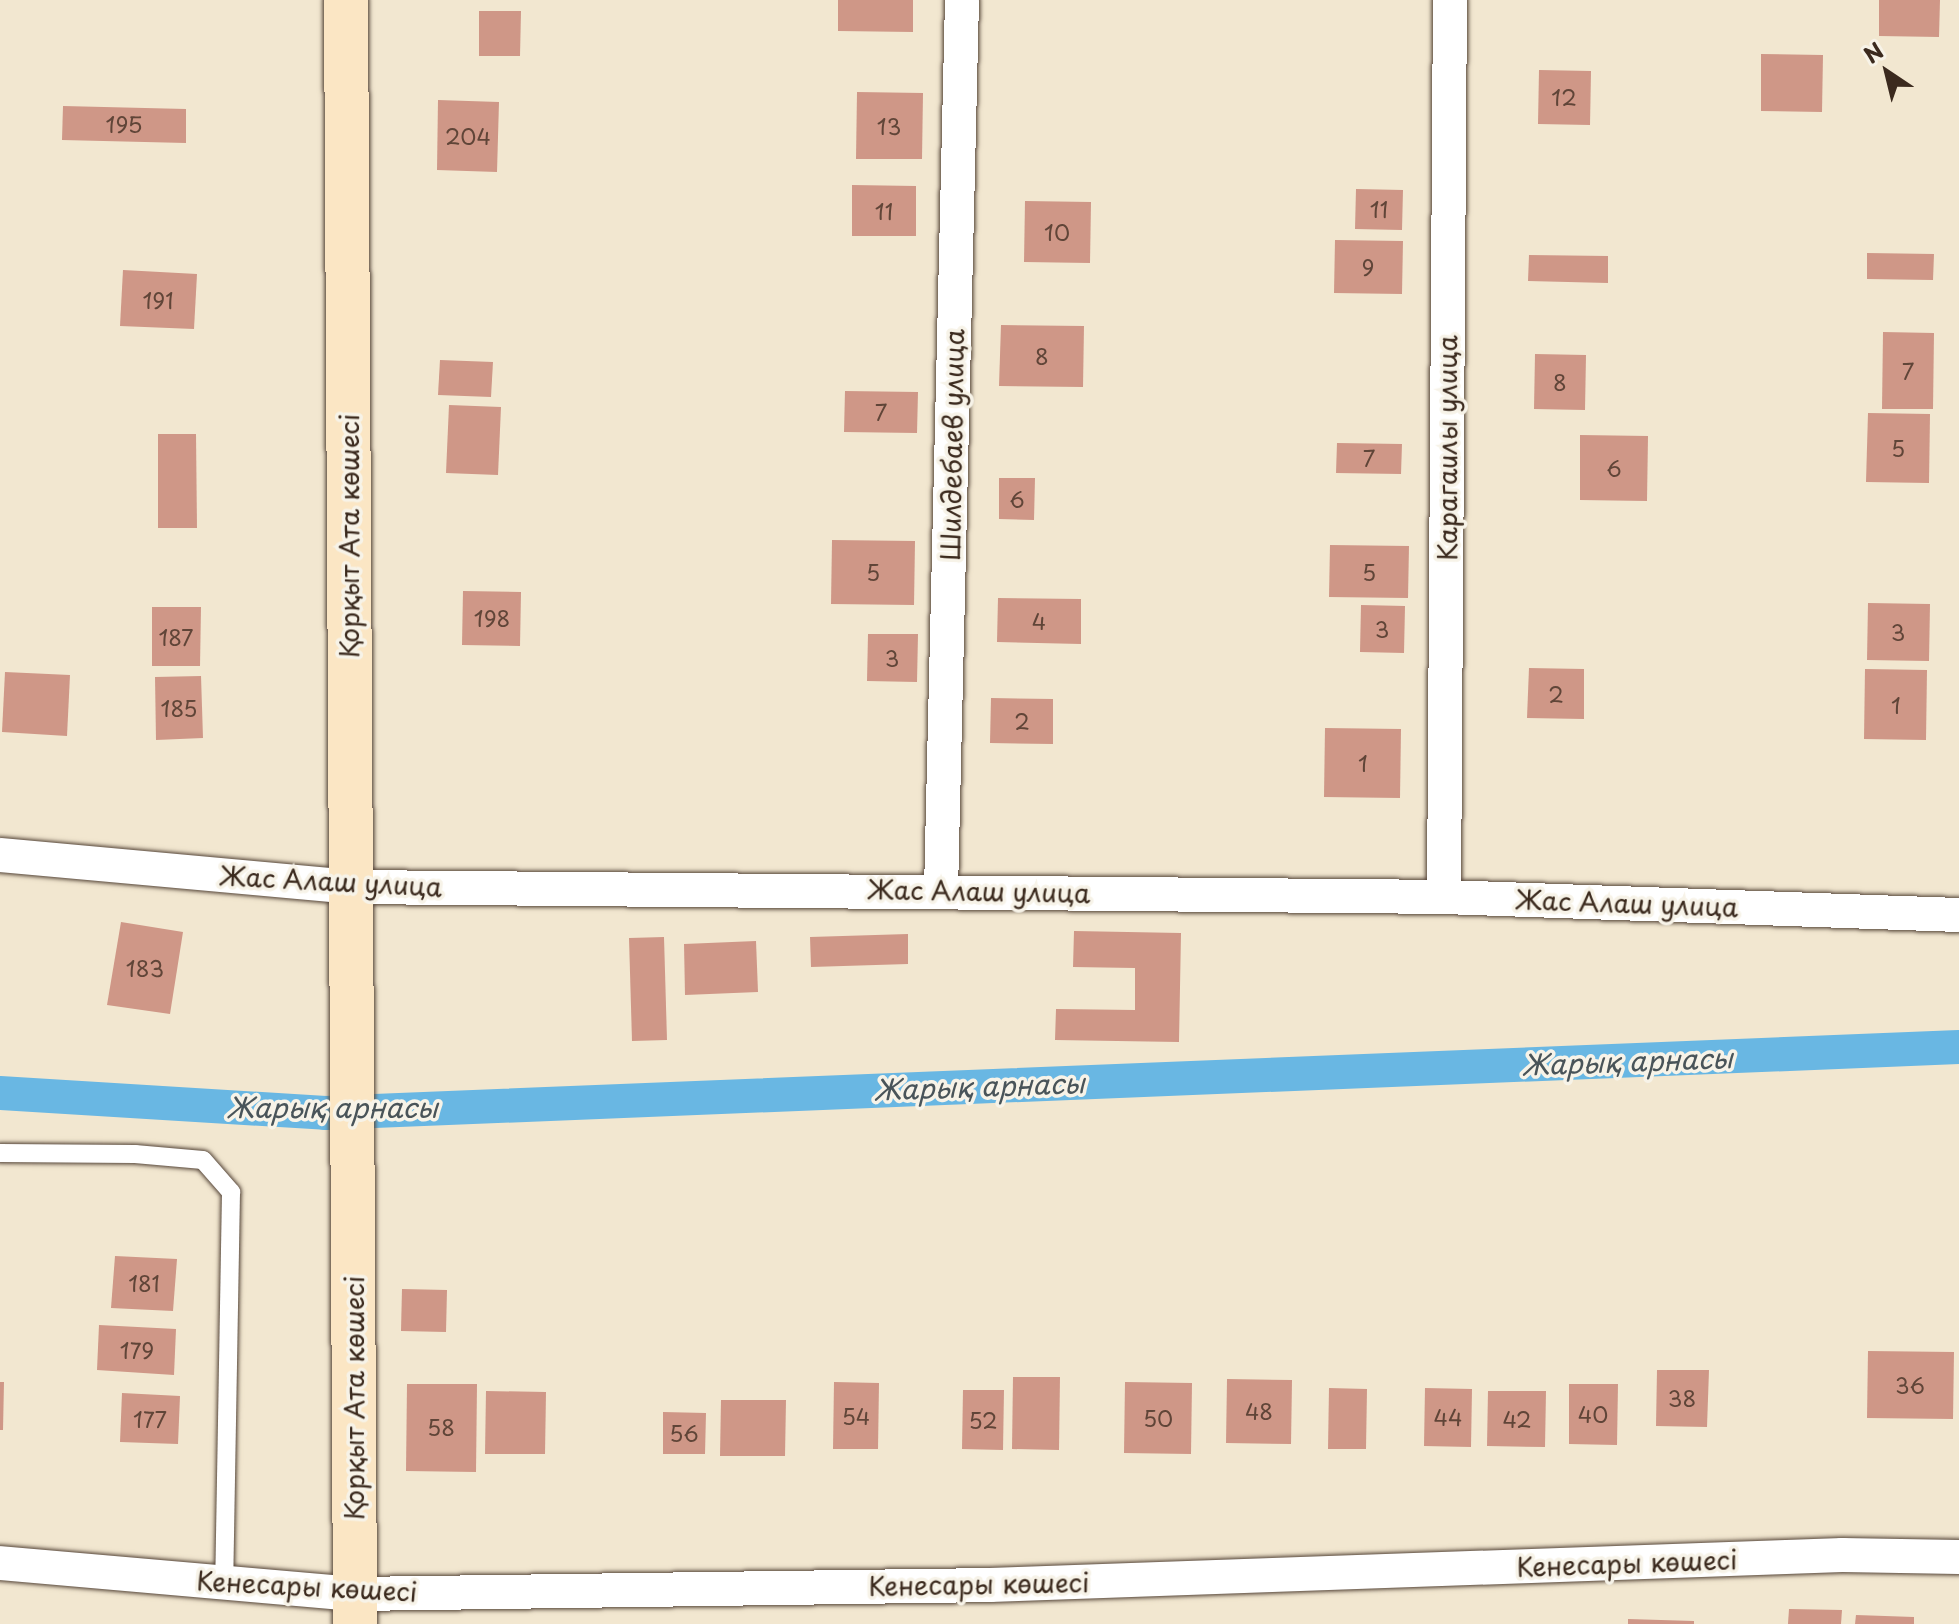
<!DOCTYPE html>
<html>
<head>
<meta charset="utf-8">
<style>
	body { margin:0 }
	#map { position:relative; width:1959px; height:1624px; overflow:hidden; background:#f2e7d0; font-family:"Playpen Sans",sans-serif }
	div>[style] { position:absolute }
	.canal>* { height:34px; margin:-17px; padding:0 17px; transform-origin:17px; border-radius:17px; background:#69b7e3 }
	.building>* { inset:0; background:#cf9787 }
	.roads { filter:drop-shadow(0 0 2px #564639) drop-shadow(0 0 2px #564639) }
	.lane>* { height:18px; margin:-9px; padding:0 9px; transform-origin:9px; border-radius:9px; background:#fff }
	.street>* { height:34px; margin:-17px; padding:0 17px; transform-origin:17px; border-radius:17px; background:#fff }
	.secondary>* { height:44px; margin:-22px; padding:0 22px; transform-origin:22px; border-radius:22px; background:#fbe6c4 }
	span { translate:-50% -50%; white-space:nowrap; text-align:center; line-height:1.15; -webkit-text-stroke:7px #f7f3e8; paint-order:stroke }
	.number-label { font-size:22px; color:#604538 }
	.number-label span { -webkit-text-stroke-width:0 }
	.street-label { font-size:26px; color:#3b2a1e }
	.water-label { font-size:28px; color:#495459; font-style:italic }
	.north { position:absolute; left:1847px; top:32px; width:80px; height:80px; -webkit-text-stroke:6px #f7f3e8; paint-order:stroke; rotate:325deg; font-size:22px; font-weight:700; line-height:32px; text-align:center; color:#3b2a1e }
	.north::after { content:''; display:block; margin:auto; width:28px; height:36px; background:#3b2a1e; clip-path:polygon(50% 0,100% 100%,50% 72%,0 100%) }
</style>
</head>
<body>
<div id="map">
	<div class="canal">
		<i style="left:0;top:1093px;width:326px;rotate:3.5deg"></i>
		<i style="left:325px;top:1113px;width:1635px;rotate:-2.31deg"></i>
	</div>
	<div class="building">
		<i style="clip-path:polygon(838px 0,913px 0,913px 32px,838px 31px)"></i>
		<i style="clip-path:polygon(1879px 0,1940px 0,1939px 37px,1879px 36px)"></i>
		<i style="clip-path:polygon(479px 11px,521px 11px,520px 56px,479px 56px)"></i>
		<i style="clip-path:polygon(1761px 54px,1823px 55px,1822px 112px,1761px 111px)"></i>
		<i style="clip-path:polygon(1539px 70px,1591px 71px,1590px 125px,1538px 124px)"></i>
		<i style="clip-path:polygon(857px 92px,923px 93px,922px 159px,856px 159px)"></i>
		<i style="clip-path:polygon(438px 100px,499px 102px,497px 172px,437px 170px)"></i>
		<i style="clip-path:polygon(63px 106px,186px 109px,186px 143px,62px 140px)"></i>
		<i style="clip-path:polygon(852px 185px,916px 186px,916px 236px,852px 236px)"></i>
		<i style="clip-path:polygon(1356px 189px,1403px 190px,1402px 230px,1355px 229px)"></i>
		<i style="clip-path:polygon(1025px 201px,1091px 202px,1090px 263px,1024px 262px)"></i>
		<i style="clip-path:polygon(1335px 240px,1403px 241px,1402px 294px,1334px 293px)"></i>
		<i style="clip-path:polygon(1867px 253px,1934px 254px,1933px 280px,1867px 279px)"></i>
		<i style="clip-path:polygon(1529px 255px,1608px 256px,1608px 283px,1528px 281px)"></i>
		<i style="clip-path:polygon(123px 270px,197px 274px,194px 329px,120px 326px)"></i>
		<i style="clip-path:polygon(1001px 325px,1084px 326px,1083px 387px,999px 386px)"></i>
		<i style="clip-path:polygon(1883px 332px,1934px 333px,1933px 409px,1882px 409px)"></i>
		<i style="clip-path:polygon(1535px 354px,1586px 355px,1585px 410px,1534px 409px)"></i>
		<i style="clip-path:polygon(440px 360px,493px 362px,491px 397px,438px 395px)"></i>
		<i style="clip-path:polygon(845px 391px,918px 392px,917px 433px,844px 432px)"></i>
		<i style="clip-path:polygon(449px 405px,501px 407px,498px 475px,446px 473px)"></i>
		<i style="clip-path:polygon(1868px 413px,1930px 414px,1929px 483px,1866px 482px)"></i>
		<i style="clip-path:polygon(158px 434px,196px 434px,197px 528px,158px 528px)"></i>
		<i style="clip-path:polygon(1580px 435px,1648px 436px,1647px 501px,1580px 500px)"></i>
		<i style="clip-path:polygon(1337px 443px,1402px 444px,1401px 474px,1336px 473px)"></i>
		<i style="clip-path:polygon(999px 478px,1035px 478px,1034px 520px,999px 519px)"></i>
		<i style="clip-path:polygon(832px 540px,915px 541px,914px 605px,831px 604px)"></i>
		<i style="clip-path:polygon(1330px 545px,1409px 546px,1408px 598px,1329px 597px)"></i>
		<i style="clip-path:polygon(463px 591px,521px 592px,520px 646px,462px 645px)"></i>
		<i style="clip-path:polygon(998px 598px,1081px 599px,1081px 644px,997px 642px)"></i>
		<i style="clip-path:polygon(1868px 603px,1930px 604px,1929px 661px,1867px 660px)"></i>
		<i style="clip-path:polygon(1361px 605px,1405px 606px,1404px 653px,1360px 652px)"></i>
		<i style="clip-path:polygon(152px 607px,201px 607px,200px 666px,152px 666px)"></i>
		<i style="clip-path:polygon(868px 634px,918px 634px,917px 682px,867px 681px)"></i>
		<i style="clip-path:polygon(1529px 668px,1584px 669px,1584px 719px,1527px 718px)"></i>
		<i style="clip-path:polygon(1865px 669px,1927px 670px,1926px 740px,1864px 739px)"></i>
		<i style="clip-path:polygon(5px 672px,70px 675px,67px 736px,2px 732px)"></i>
		<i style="clip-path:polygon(201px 676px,203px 738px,156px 740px,155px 677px)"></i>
		<i style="clip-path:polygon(991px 698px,1053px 699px,1053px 744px,990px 743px)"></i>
		<i style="clip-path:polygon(1325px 728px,1401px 729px,1400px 798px,1324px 797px)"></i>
		<i style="clip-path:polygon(121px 922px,183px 932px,170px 1014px,107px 1005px)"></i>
		<i style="clip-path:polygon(1074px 931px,1181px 933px,1179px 1042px,1055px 1040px,1056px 1009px,1135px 1010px,1135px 968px,1073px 967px)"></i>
		<i style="clip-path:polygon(908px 934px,908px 964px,811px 967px,810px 937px)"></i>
		<i style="clip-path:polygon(664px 937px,667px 1040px,632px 1041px,629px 938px)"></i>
		<i style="clip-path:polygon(756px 941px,758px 992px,685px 995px,684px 944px)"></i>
		<i style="clip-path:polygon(115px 1256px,177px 1259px,173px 1311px,111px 1308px)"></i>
		<i style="clip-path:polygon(402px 1289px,447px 1290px,446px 1332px,401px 1331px)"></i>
		<i style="clip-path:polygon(99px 1325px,176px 1329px,174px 1375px,97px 1370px)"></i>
		<i style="clip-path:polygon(1868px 1351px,1954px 1352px,1953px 1419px,1867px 1418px)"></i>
		<i style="clip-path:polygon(1657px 1370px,1709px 1370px,1707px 1427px,1656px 1426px)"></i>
		<i style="clip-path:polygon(1013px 1377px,1060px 1377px,1059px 1450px,1012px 1449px)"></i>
		<i style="clip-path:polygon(1227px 1379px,1292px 1380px,1291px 1444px,1226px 1443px)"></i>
		<i style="clip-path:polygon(0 1382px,4px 1382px,3px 1430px,0 1430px)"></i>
		<i style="clip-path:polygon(834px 1382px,879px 1383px,878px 1449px,833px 1449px)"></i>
		<i style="clip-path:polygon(1125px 1382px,1192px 1383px,1191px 1454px,1124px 1453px)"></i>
		<i style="clip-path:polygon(407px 1384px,477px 1384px,476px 1472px,406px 1471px)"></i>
		<i style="clip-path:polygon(1569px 1384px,1618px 1384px,1617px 1445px,1569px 1444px)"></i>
		<i style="clip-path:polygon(1329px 1388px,1367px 1389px,1366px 1449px,1328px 1449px)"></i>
		<i style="clip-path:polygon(1425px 1388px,1472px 1389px,1471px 1447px,1424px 1446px)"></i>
		<i style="clip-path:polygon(963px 1390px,1004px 1390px,1003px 1450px,962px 1449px)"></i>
		<i style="clip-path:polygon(486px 1391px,546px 1392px,545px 1454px,485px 1454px)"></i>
		<i style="clip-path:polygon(1488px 1391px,1546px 1391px,1545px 1447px,1487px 1446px)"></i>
		<i style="clip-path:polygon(122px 1393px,180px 1396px,178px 1444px,120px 1442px)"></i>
		<i style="clip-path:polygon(721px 1400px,786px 1400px,785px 1456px,720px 1456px)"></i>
		<i style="clip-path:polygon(663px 1412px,706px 1413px,705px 1454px,663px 1454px)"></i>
		<i style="clip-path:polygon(1789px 1609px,1842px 1610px,1841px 1624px,1788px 1624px)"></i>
		<i style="clip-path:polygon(1856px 1615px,1914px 1617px,1914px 1624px,1855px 1624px)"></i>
		<i style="clip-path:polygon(1628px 1619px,1694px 1621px,1694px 1624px,1628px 1624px)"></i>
	</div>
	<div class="roads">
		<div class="lane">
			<i style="left:0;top:1153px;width:135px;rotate:0.4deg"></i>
			<i style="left:135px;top:1154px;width:68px;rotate:5deg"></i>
			<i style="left:203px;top:1160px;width:43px;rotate:48.8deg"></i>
			<i style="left:231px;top:1192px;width:390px;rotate:91deg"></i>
		</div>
		<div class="street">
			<i style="left:0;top:855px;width:352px;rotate:5.2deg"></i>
			<i style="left:351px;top:887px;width:1093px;rotate:0.52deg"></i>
			<i style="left:1444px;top:897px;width:515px;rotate:2deg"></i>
			<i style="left:941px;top:891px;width:891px;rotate:-88.65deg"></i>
			<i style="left:1444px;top:897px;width:897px;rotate:-89.62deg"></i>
			<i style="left:0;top:1563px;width:356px;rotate:5deg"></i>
			<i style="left:355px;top:1594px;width:635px;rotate:-0.81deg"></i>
			<i style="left:990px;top:1585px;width:853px;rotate:-2.02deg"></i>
			<i style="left:1842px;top:1555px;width:117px;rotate:1deg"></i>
		</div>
		<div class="secondary">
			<i style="left:346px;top:0;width:1624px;rotate:89.68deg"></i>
		</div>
	</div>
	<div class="number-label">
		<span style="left:1564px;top:97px">12</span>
		<span style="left:124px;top:124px">195</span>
		<span style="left:889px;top:126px">13</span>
		<span style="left:468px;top:136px">204</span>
		<span style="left:1379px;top:209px">11</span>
		<span style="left:884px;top:211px">11</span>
		<span style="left:1057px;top:232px">10</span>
		<span style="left:1368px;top:267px">9</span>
		<span style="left:158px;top:300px">191</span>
		<span style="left:1042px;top:356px">8</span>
		<span style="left:1908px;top:371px">7</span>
		<span style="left:1560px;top:382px">8</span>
		<span style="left:881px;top:412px">7</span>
		<span style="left:1898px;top:448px">5</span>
		<span style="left:1369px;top:458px">7</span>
		<span style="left:1614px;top:468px">6</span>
		<span style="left:1017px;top:499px">6</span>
		<span style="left:873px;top:572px">5</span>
		<span style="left:1369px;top:572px">5</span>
		<span style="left:492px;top:618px">198</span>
		<span style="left:1039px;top:621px">4</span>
		<span style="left:1382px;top:629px">3</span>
		<span style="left:1898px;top:632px">3</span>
		<span style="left:176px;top:637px">187</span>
		<span style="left:892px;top:658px">3</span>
		<span style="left:1556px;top:694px">2</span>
		<span style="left:1896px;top:705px">1</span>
		<span style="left:179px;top:708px">185</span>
		<span style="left:1022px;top:721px">2</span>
		<span style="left:1363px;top:763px">1</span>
		<span style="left:145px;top:968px">183</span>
		<span style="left:144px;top:1283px">181</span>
		<span style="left:137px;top:1350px">179</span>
		<span style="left:1910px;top:1385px">36</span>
		<span style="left:1682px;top:1398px">38</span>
		<span style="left:1259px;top:1411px">48</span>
		<span style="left:1593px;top:1414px">40</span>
		<span style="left:856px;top:1416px">54</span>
		<span style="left:1448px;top:1417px">44</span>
		<span style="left:1158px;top:1418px">50</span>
		<span style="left:150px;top:1419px">177</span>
		<span style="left:1517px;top:1419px">42</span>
		<span style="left:983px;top:1420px">52</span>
		<span style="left:441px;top:1427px">58</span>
		<span style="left:684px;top:1433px">56</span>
	</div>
	<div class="street-label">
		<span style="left:952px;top:445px;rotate:-89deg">Шилдебаев улица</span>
		<span style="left:1447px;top:448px;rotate:-90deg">Карагаилы улица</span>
		<span style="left:349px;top:536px;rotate:-90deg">Қорқыт Ата көшесі</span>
		<span style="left:331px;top:881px;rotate:3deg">Жас Алаш улица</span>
		<span style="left:979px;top:891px;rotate:1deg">Жас Алаш улица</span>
		<span style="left:1627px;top:903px;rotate:2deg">Жас Алаш улица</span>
		<span style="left:354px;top:1398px;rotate:-90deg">Қорқыт Ата көшесі</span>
		<span style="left:1627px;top:1563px;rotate:-2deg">Кенесары көшесі</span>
		<span style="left:979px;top:1584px;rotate:-1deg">Кенесары көшесі</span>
		<span style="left:307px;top:1586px;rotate:3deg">Кенесары көшесі</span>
	</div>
	<div class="water-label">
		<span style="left:1627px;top:1061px;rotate:-2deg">Жарық арнасы</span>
		<span style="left:979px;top:1086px;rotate:-2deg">Жарық арнасы</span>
		<span style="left:332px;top:1107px">Жарық арнасы</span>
	</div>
	<div class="north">N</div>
</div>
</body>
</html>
